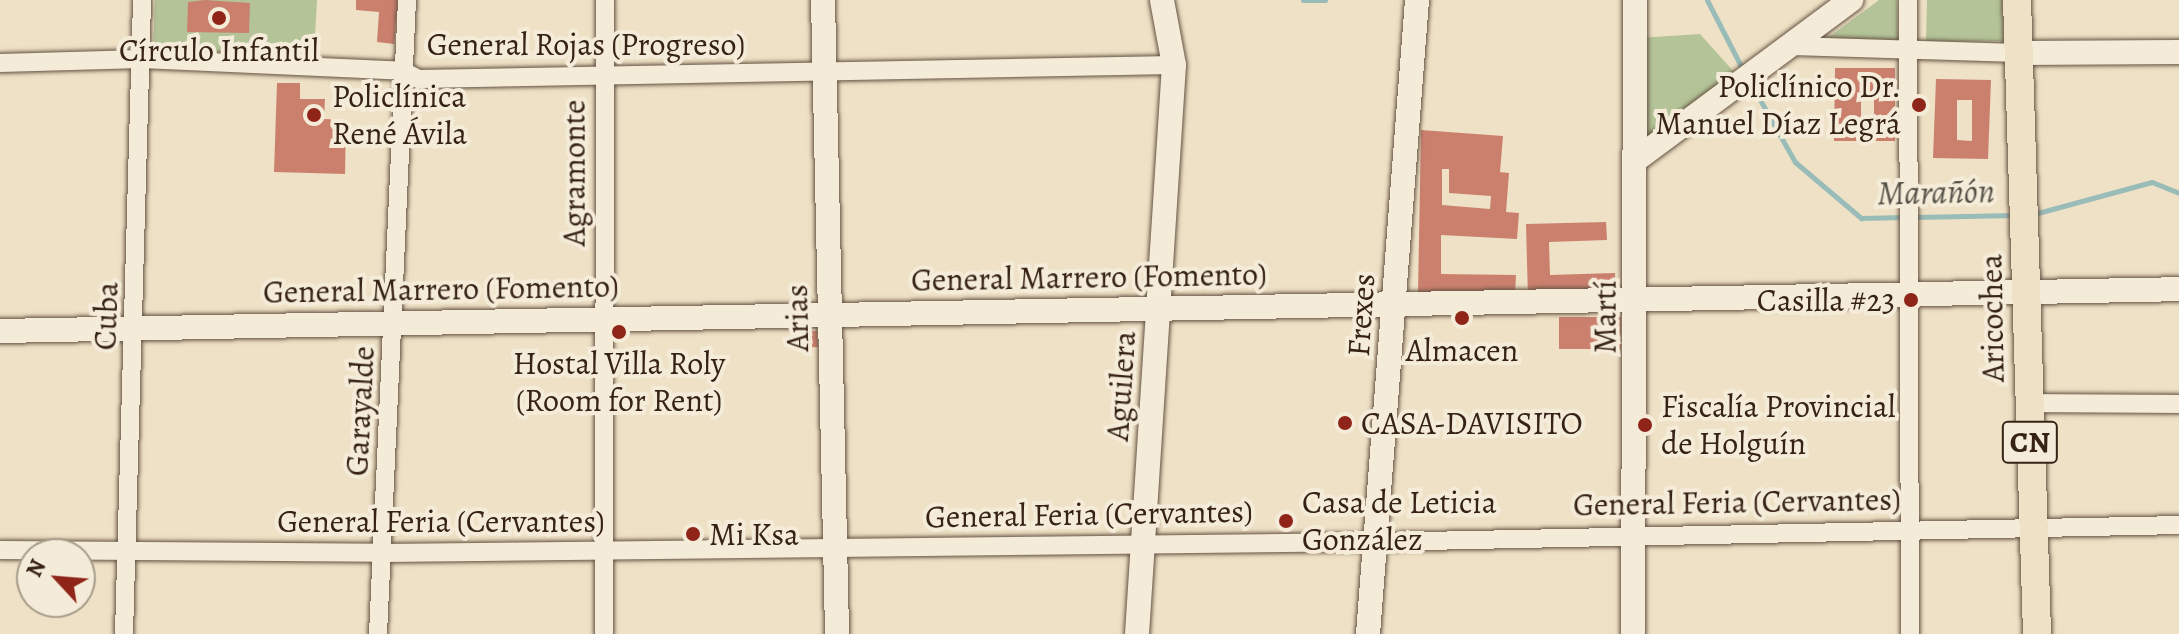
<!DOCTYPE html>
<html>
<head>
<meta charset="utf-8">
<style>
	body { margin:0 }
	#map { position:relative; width:2179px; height:634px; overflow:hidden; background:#eee1c5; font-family:Alegreya,serif }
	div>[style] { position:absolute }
	.green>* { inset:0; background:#b4c498 }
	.stream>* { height:5px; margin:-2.5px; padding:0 2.5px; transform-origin:2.5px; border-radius:2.5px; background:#9abcb9 }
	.building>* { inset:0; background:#cb806e }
	.roads { filter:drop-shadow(0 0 2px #655242) drop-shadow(0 0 2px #655242) }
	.street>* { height:18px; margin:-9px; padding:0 9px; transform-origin:9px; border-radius:9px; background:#f4ecd9 }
	.secondary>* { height:24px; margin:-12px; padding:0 12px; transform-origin:12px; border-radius:12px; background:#f4ecd9 }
	.primary>* { height:28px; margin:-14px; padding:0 14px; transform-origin:14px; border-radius:14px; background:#eee1c5 }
	.dots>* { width:22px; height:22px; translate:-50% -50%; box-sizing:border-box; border:4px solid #f4ecd9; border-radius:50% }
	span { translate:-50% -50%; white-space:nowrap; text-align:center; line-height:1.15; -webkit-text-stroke:8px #f4ecd9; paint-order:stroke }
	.shield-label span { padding:2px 6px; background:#f4ecd9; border:2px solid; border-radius:6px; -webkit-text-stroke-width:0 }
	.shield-label { font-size:30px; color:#372316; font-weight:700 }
	.street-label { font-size:32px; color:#372316 }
	.poi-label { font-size:32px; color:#372316 }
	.right { translate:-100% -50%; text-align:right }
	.left { translate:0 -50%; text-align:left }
	.water-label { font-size:34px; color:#555147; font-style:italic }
	.north { position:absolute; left:16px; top:538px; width:80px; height:80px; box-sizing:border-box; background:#f4ecd9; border:2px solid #a89c8b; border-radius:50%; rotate:296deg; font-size:22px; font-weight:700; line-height:32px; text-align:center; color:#372316 }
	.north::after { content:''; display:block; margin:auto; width:28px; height:36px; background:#8f2418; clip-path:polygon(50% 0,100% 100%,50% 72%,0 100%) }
</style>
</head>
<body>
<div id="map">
	<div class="green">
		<i style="clip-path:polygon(155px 0,317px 0,314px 54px,153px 51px)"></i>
		<i style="clip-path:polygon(1879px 0,1897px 0,1898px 44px,1825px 40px)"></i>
		<i style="clip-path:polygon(1927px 0,2002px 0,2004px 41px,1926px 42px)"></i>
		<i style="clip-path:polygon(1700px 34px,1735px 73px,1645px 141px,1638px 38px)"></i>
	</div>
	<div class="stream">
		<i style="left:1303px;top:0;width:22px"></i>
		<i style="left:1707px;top:0;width:79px;rotate:62.8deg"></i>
		<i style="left:1750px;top:82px;width:92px;rotate:60.6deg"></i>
		<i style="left:1795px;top:162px;width:87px;rotate:40.3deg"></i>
		<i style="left:1861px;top:218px;width:44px;rotate:-1.3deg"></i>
		<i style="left:2034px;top:214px;width:122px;rotate:-15.2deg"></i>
		<i style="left:2152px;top:182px;width:29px;rotate:22deg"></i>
		<i style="left:1915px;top:217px;width:101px;rotate:-1.1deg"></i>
	</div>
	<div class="building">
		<i style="clip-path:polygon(205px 0,250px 3px,249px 33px,187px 32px,188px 2px)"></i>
		<i style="clip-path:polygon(356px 0,398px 0,394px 44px,377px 42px,379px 12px,356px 10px)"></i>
		<i style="clip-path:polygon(evenodd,1835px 68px,1895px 68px,1895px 141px,1834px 141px,1835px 68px,1861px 98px,1874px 98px,1874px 121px,1861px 121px,1861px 98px)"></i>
		<i style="clip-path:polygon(evenodd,1936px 79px,1991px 80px,1988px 159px,1933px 158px,1936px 79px,1957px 100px,1972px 100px,1972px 141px,1957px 140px,1957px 100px)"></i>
		<i style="clip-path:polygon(277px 83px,300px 83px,300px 99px,325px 99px,324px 119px,346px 120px,345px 174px,274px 172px)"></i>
		<i style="clip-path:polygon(evenodd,1421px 130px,1503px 136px,1500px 172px,1509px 173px,1506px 212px,1519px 213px,1517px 239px,1441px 235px,1441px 274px,1516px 275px,1515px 295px,1418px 293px,1421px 130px,1442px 169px,1449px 169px,1449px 193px,1491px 196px,1490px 209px,1442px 205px,1442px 169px)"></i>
		<i style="clip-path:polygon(1606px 222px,1607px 240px,1549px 242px,1550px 275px,1615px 273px,1616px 296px,1528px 298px,1526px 224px)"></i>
		<i style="clip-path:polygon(1559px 317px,1621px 317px,1621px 349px,1559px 349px)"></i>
		<i style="clip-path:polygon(817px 331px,818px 347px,793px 348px,793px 332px)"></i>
	</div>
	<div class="roads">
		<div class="street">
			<i style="left:1908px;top:0;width:634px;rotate:89.82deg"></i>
			<i style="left:1792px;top:46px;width:226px;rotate:1.8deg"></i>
			<i style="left:0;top:63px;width:142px;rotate:-1.6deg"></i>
			<i style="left:142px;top:59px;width:261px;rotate:2.6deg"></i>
			<i style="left:403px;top:71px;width:18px;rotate:27deg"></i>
			<i style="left:419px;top:79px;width:755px;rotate:-1.06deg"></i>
			<i style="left:2028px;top:403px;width:151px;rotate:0.4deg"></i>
			<i style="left:0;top:550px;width:383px;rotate:0.4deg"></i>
			<i style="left:383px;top:553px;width:993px;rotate:-0.63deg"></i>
			<i style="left:1376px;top:542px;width:803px;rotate:-1.21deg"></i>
			<i style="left:124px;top:634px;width:634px;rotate:-88.37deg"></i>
			<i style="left:378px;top:634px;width:635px;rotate:-87.38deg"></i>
			<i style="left:604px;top:634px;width:634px;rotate:-89.91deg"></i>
		</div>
		<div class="secondary">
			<i style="left:823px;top:0;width:634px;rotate:88.73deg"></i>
			<i style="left:2018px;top:53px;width:161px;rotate:-0.4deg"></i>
			<i style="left:1637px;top:159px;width:267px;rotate:-36.6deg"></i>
			<i style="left:0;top:331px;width:2179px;rotate:-1.1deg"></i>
			<i style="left:1137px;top:634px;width:570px;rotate:-86.28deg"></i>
			<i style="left:1174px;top:65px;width:66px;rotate:-100.5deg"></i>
			<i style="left:1368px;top:634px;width:636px;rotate:-85.58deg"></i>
			<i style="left:1633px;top:634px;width:634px;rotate:-89.82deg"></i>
		</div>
		<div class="primary">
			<i style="left:2017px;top:0;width:634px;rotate:88.19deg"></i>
		</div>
	</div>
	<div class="dots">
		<i style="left:219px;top:18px;background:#8f2418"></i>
		<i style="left:1919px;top:105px;background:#8f2418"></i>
		<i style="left:314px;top:115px;background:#8f2418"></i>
		<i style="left:1911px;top:300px;background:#8f2418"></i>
		<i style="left:1462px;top:318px;background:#8f2418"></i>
		<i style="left:619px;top:332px;background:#8f2418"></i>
		<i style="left:1345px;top:423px;background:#8f2418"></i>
		<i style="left:1645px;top:425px;background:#8f2418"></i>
		<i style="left:1286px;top:521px;background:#8f2418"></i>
		<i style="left:693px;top:534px;background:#8f2418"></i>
	</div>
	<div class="shield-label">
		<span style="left:2030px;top:442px">CN</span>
	</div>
	<div class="street-label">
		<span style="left:586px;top:44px">General Rojas (Progreso)</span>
		<span style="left:574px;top:173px;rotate:-90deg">Agramonte</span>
		<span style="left:1089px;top:277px;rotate:-1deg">General Marrero (Fomento)</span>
		<span style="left:441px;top:289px;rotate:-1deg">General Marrero (Fomento)</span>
		<span style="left:1361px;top:315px;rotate:-86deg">Frexes</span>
		<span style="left:106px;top:316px;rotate:-88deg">Cuba</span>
		<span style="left:1605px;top:317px;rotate:-90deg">Martí</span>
		<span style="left:797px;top:318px;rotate:-91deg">Arias</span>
		<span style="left:1992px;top:318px;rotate:-91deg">Aricochea</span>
		<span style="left:1121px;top:386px;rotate:-86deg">Aguilera</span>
		<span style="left:360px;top:411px;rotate:-87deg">Garayalde</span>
		<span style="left:1737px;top:502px;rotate:-1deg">General Feria (Cervantes)</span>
		<span style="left:1089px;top:514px;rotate:-1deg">General Feria (Cervantes)</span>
		<span style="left:441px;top:521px">General Feria (Cervantes)</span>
	</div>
	<div class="poi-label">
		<span style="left:219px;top:50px">Círculo Infantil</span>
		<span class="right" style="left:1901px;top:105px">Policlínico Dr.<br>Manuel Díaz Legrá</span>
		<span class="left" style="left:332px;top:115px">Policlínica<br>René Ávila</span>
		<span class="right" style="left:1895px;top:300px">Casilla #23</span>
		<span style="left:1462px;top:350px">Almacen</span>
		<span style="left:619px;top:382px">Hostal Villa Roly<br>(Room for Rent)</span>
		<span class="left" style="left:1661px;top:425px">Fiscalía Provincial<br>de Holguín</span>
		<span class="left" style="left:1361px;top:423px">CASA-DAVISITO</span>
		<span class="left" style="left:1302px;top:521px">Casa de Leticia<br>González</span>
		<span class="left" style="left:709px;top:534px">Mi Ksa</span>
	</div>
	<div class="water-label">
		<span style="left:1936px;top:192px;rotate:-1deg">Marañón</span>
	</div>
	<div class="north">N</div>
</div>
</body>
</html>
